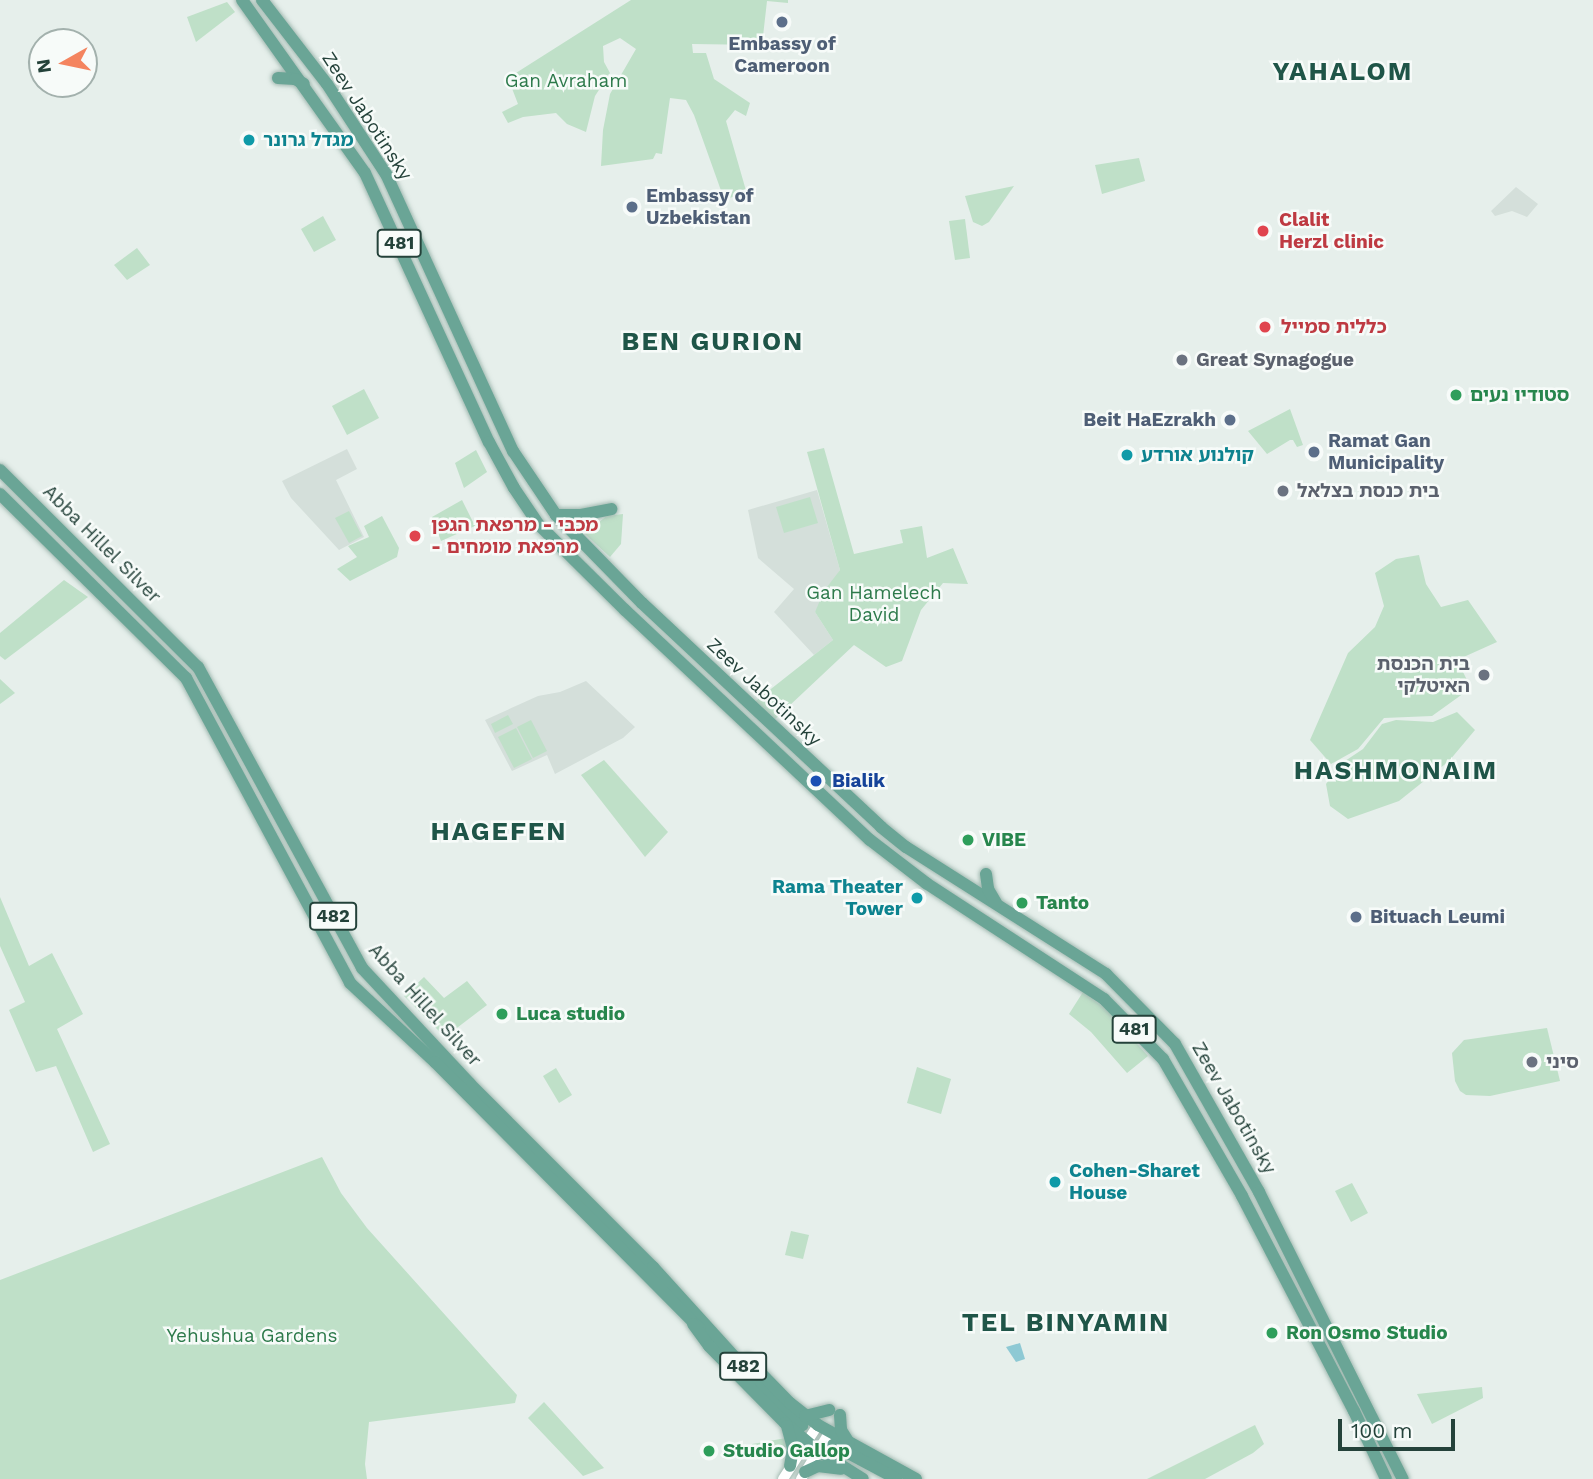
<!DOCTYPE html>
<html>
<head>
<meta charset="utf-8">
<style>
	body { margin:0 }
	#map { position:relative; width:1593px; height:1479px; overflow:hidden; background:#e6efeb; font-family:"Work Sans","Noto Sans Hebrew",sans-serif }
	div>[style] { position:absolute }
	.built>* { inset:0; background:#d4dfda }
	.green>* { inset:0; background:#bfe0c8 }
	.water>* { inset:0; background:#8ec9d4 }
	.roads { filter:drop-shadow(0 0 2px #a4bbb3) drop-shadow(0 0 2px #a4bbb3) }
	.secondary>* { height:10px; margin:-5px; padding:0 5px; transform-origin:5px; border-radius:5px; background:#fff }
	.primary>* { height:12px; margin:-6px; padding:0 6px; transform-origin:6px; border-radius:6px; background:#6aa596 }
	.dots>* { width:19px; height:19px; translate:-50% -50%; box-sizing:border-box; border:4px solid #f7fbf9; border-radius:50% }
	span { translate:-50% -50%; white-space:nowrap; text-align:center; line-height:1.15; -webkit-text-stroke:5px #f7fbf9; paint-order:stroke }
	.shield-label span { padding:2px 5px; background:#f7fbf9; border:2px solid; border-radius:5px; -webkit-text-stroke-width:0 }
	.shield-label { font-size:18px; color:#24423a; font-weight:700 }
	.service-label { font-size:19px; color:#4e5e75; font-weight:700 }
	.left { translate:0 -50%; text-align:left }
	.right { translate:-100% -50%; text-align:right }
	.park-label { font-size:19px; color:#2d7a4b }
	.street-label { font-size:19px; color:#24423a }
	.culture-label { font-size:19px; color:#0d838f; font-weight:700 }
	.health-label { font-size:19px; color:#be3a42; font-weight:700 }
	.worship-label { font-size:19px; color:#5b616d; font-weight:700 }
	.leisure-label { font-size:19px; color:#27864d; font-weight:700 }
	.transit-label { font-size:19px; color:#164399; font-weight:700 }
	.district-label { font-size:26px; color:#1f5548; font-weight:700; letter-spacing:2px }
	.north { position:absolute; left:28px; top:28px; width:70px; height:70px; box-sizing:border-box; background:#f7fbf9; border:2px solid #a3b1ad; border-radius:50%; rotate:261deg; font-size:19px; font-weight:700; line-height:28px; text-align:center; color:#24423a }
	.north::after { content:''; display:block; margin:auto; width:24px; height:32px; background:#f4845f; clip-path:polygon(50% 0,100% 100%,50% 72%,0 100%) }
	.scale { position:absolute; left:1338px; top:1419px; width:117px; height:32px; box-sizing:border-box; border:4px solid #24423a; border-top:0; padding-left:9px; font-size:21px; line-height:24px; white-space:nowrap; color:#24423a; -webkit-text-stroke:5px #f7fbf9; paint-order:stroke }
</style>
</head>
<body>
<div id="map">
	<div class="built">
		<i style="clip-path:polygon(1516px 187px,1538px 204px,1527px 217px,1512px 211px,1495px 216px,1491px 211px)"></i>
		<i style="clip-path:polygon(347px 449px,357px 469px,336px 480px,364px 537px,339px 550px,291px 498px,282px 481px)"></i>
		<i style="clip-path:polygon(817px 490px,840px 570px,815px 612px,833px 640px,814px 655px,774px 612px,794px 589px,758px 558px,748px 510px)"></i>
		<i style="clip-path:polygon(586px 681px,635px 727px,623px 738px,555px 774px,547px 755px,512px 771px,485px 720px,538px 696px,560px 692px)"></i>
	</div>
	<div class="green">
		<i style="clip-path:polygon(631px 0,788px 0,788px 3px,767px 1px,762px 45px,692px 44px,693px 53px,706px 53px,714px 79px,750px 103px,746px 116px,735px 110px,726px 121px,747px 194px,724px 199px,694px 115px,686px 100px,670px 98px,662px 154px,656px 153px,653px 159px,601px 166px,603px 130px,610px 94px,636px 49px,620px 38px,603px 46px,604px 62px,610px 73px,595px 96px,586px 132px,567px 124px,556px 113px,523px 117px,508px 123px,502px 112px,518px 104px,508px 78px)"></i>
		<i style="clip-path:polygon(227px 2px,235px 12px,196px 42px,187px 17px)"></i>
		<i style="clip-path:polygon(1139px 158px,1145px 181px,1102px 194px,1095px 165px)"></i>
		<i style="clip-path:polygon(1014px 186px,989px 222px,982px 226px,973px 222px,965px 196px)"></i>
		<i style="clip-path:polygon(323px 216px,336px 240px,314px 252px,301px 229px)"></i>
		<i style="clip-path:polygon(965px 219px,970px 258px,955px 260px,949px 221px)"></i>
		<i style="clip-path:polygon(137px 248px,150px 265px,127px 280px,114px 265px)"></i>
		<i style="clip-path:polygon(364px 389px,379px 418px,347px 435px,332px 406px)"></i>
		<i style="clip-path:polygon(1290px 409px,1303px 445px,1297px 447px,1293px 440px,1290px 440px,1267px 454px,1248px 431px)"></i>
		<i style="clip-path:polygon(824px 448px,854px 554px,903px 543px,900px 530px,922px 526px,927px 558px,953px 548px,968px 584px,943px 583px,921px 610px,902px 661px,886px 667px,854px 645px,772px 722px,752px 704px,833px 640px,815px 612px,824px 591px,840px 570px,807px 452px)"></i>
		<i style="clip-path:polygon(476px 450px,487px 472px,464px 488px,455px 463px)"></i>
		<i style="clip-path:polygon(810px 497px,818px 523px,784px 533px,776px 507px)"></i>
		<i style="clip-path:polygon(462px 500px,475px 526px,441px 541px,432px 517px)"></i>
		<i style="clip-path:polygon(349px 511px,362px 536px,349px 543px,335px 518px)"></i>
		<i style="clip-path:polygon(623px 514px,621px 544px,610px 557px,584px 533px,607px 516px)"></i>
		<i style="clip-path:polygon(382px 516px,399px 548px,397px 557px,350px 581px,337px 569px,357px 557px,348px 546px,369px 537px,364px 526px)"></i>
		<i style="clip-path:polygon(1419px 555px,1426px 584px,1441px 607px,1468px 600px,1497px 642px,1457px 660px,1471px 688px,1432px 716px,1384px 718px,1358px 749px,1331px 764px,1310px 740px,1348px 653px,1375px 627px,1384px 606px,1375px 573px,1396px 559px)"></i>
		<i style="clip-path:polygon(64px 580px,88px 597px,5px 660px,0 656px,0 633px)"></i>
		<i style="clip-path:polygon(0 679px,15px 693px,0 704px)"></i>
		<i style="clip-path:polygon(1457px 712px,1475px 730px,1449px 761px,1399px 801px,1348px 819px,1330px 806px,1326px 784px,1342px 763px,1363px 749px,1382px 724px,1396px 720px,1433px 722px)"></i>
		<i style="clip-path:polygon(508px 715px,513px 724px,495px 733px,491px 724px)"></i>
		<i style="clip-path:polygon(531px 720px,547px 751px,533px 758px,517px 727px)"></i>
		<i style="clip-path:polygon(516px 728px,532px 759px,514px 768px,498px 737px)"></i>
		<i style="clip-path:polygon(604px 760px,668px 832px,645px 857px,581px 775px)"></i>
		<i style="clip-path:polygon(0 897px,29px 966px,52px 953px,83px 1014px,57px 1029px,110px 1144px,93px 1152px,56px 1066px,36px 1072px,9px 1010px,25px 1002px,0 946px)"></i>
		<i style="clip-path:polygon(424px 977px,444px 998px,467px 981px,487px 1005px,445px 1037px,404px 996px)"></i>
		<i style="clip-path:polygon(1083px 992px,1105px 1008px,1148px 1056px,1127px 1073px,1091px 1032px,1069px 1014px)"></i>
		<i style="clip-path:polygon(1547px 1028px,1560px 1081px,1490px 1096px,1466px 1095px,1460px 1091px,1455px 1081px,1452px 1053px,1464px 1040px)"></i>
		<i style="clip-path:polygon(917px 1067px,951px 1079px,941px 1114px,907px 1103px)"></i>
		<i style="clip-path:polygon(556px 1068px,572px 1095px,559px 1103px,543px 1076px)"></i>
		<i style="clip-path:polygon(322px 1157px,341px 1193px,367px 1228px,517px 1395px,515px 1403px,369px 1422px,365px 1464px,367px 1479px,0 1479px,0 1280px)"></i>
		<i style="clip-path:polygon(1352px 1183px,1368px 1213px,1351px 1222px,1335px 1191px)"></i>
		<i style="clip-path:polygon(791px 1231px,809px 1235px,803px 1259px,785px 1255px)"></i>
		<i style="clip-path:polygon(1482px 1387px,1483px 1398px,1432px 1424px,1417px 1394px)"></i>
		<i style="clip-path:polygon(544px 1402px,583px 1445px,604px 1468px,583px 1476px,528px 1418px)"></i>
		<i style="clip-path:polygon(1255px 1425px,1264px 1444px,1253px 1453px,1205px 1479px,1147px 1479px)"></i>
		<i style="clip-path:polygon(786px 1438px,787px 1447px,753px 1452px,752px 1444px)"></i>
	</div>
	<div class="water">
		<i style="clip-path:polygon(1020px 1343px,1025px 1359px,1016px 1362px,1006px 1347px)"></i>
	</div>
	<div class="roads">
		<div class="secondary">
			<i style="left:783px;top:1479px;width:64px;rotate:-57.1deg"></i>
			<i style="left:801px;top:1479px;width:54px;rotate:-58.7deg"></i>
		</div>
		<div class="primary">
			<i style="left:242px;top:0;width:212px;rotate:54.6deg"></i>
			<i style="left:365px;top:173px;width:296px;rotate:65.3deg"></i>
			<i style="left:489px;top:442px;width:52px;rotate:61.5deg"></i>
			<i style="left:514px;top:488px;width:45px;rotate:56deg"></i>
			<i style="left:539px;top:525px;width:121px;rotate:44.7deg"></i>
			<i style="left:625px;top:610px;width:336px;rotate:43.2deg"></i>
			<i style="left:870px;top:840px;width:71px;rotate:37.5deg"></i>
			<i style="left:926px;top:883px;width:212px;rotate:33.1deg"></i>
			<i style="left:1104px;top:999px;width:84px;rotate:45.5deg"></i>
			<i style="left:1163px;top:1059px;width:158px;rotate:60deg"></i>
			<i style="left:1242px;top:1196px;width:242px;rotate:62.5deg"></i>
			<i style="left:1354px;top:1411px;width:75px;rotate:64.8deg"></i>
			<i style="left:262px;top:0;width:106px;rotate:52.3deg"></i>
			<i style="left:327px;top:84px;width:108px;rotate:56.8deg"></i>
			<i style="left:386px;top:174px;width:305px;rotate:65.4deg"></i>
			<i style="left:513px;top:451px;width:77px;rotate:56.1deg"></i>
			<i style="left:556px;top:515px;width:123px;rotate:45.7deg"></i>
			<i style="left:642px;top:603px;width:328px;rotate:43.1deg"></i>
			<i style="left:881px;top:827px;width:32px;rotate:39deg"></i>
			<i style="left:906px;top:847px;width:237px;rotate:32.4deg"></i>
			<i style="left:1106px;top:974px;width:98px;rotate:45.4deg"></i>
			<i style="left:1175px;top:1044px;width:170px;rotate:60.4deg"></i>
			<i style="left:1259px;top:1192px;width:321px;rotate:63.4deg"></i>
			<i style="left:278px;top:78px;width:17px;rotate:3deg"></i>
			<i style="left:295px;top:79px;width:10px;rotate:29deg"></i>
			<i style="left:0;top:470px;width:279px;rotate:44.9deg"></i>
			<i style="left:198px;top:667px;width:343px;rotate:61.4deg"></i>
			<i style="left:362px;top:968px;width:158px;rotate:47deg"></i>
			<i style="left:470px;top:1084px;width:259px;rotate:45deg"></i>
			<i style="left:653px;top:1267px;width:161px;rotate:47.8deg"></i>
			<i style="left:761px;top:1386px;width:57px;rotate:43.6deg"></i>
			<i style="left:0;top:494px;width:262px;rotate:44.7deg"></i>
			<i style="left:186px;top:678px;width:346px;rotate:61.7deg"></i>
			<i style="left:350px;top:983px;width:116px;rotate:42.9deg"></i>
			<i style="left:435px;top:1062px;width:376px;rotate:45.2deg"></i>
			<i style="left:556px;top:515px;width:25px"></i>
			<i style="left:581px;top:515px;width:31px;rotate:-11deg"></i>
			<i style="left:986px;top:874px;width:15px;rotate:82deg"></i>
			<i style="left:988px;top:889px;width:16px;rotate:60deg"></i>
			<i style="left:693px;top:1324px;width:27px;rotate:54deg"></i>
			<i style="left:709px;top:1346px;width:108px;rotate:45.4deg"></i>
			<i style="left:785px;top:1423px;width:42px;rotate:40.2deg"></i>
			<i style="left:817px;top:1450px;width:54px;rotate:32.2deg"></i>
			<i style="left:747px;top:1359px;width:62px;rotate:45.7deg"></i>
			<i style="left:790px;top:1403px;width:36px;rotate:38deg"></i>
			<i style="left:818px;top:1425px;width:112px;rotate:28.9deg"></i>
			<i style="left:840px;top:1415px;width:15px;rotate:86deg"></i>
			<i style="left:841px;top:1430px;width:15px;rotate:58deg"></i>
			<i style="left:805px;top:1416px;width:25px;rotate:-14deg"></i>
			<i style="left:787px;top:1426px;width:24px;rotate:75deg"></i>
			<i style="left:793px;top:1449px;width:17px;rotate:100deg"></i>
			<i style="left:833px;top:1445px;width:72px;rotate:28deg"></i>
			<i style="left:805px;top:1472px;width:14px;rotate:-25deg"></i>
			<i style="left:818px;top:1466px;width:23px;rotate:7deg"></i>
		</div>
	</div>
	<div class="dots">
		<i style="left:782px;top:22px;background:#5c6f8a"></i>
		<i style="left:249px;top:140px;background:#0f9aa8"></i>
		<i style="left:632px;top:207px;background:#5c6f8a"></i>
		<i style="left:1263px;top:231px;background:#e0444e"></i>
		<i style="left:1265px;top:327px;background:#e0444e"></i>
		<i style="left:1182px;top:360px;background:#6b7280"></i>
		<i style="left:1456px;top:395px;background:#2e9e5b"></i>
		<i style="left:1230px;top:420px;background:#5c6f8a"></i>
		<i style="left:1314px;top:452px;background:#5c6f8a"></i>
		<i style="left:1127px;top:455px;background:#0f9aa8"></i>
		<i style="left:1283px;top:491px;background:#6b7280"></i>
		<i style="left:415px;top:536px;background:#e0444e"></i>
		<i style="left:1484px;top:675px;background:#6b7280"></i>
		<i style="left:816px;top:781px;background:#1a4fb4"></i>
		<i style="left:968px;top:840px;background:#2e9e5b"></i>
		<i style="left:917px;top:898px;background:#0f9aa8"></i>
		<i style="left:1022px;top:903px;background:#2e9e5b"></i>
		<i style="left:1356px;top:917px;background:#5c6f8a"></i>
		<i style="left:502px;top:1014px;background:#2e9e5b"></i>
		<i style="left:1532px;top:1062px;background:#6b7280"></i>
		<i style="left:1055px;top:1182px;background:#0f9aa8"></i>
		<i style="left:1272px;top:1333px;background:#2e9e5b"></i>
		<i style="left:709px;top:1451px;background:#2e9e5b"></i>
	</div>
	<div class="shield-label">
		<span style="left:399px;top:243px">481</span>
		<span style="left:333px;top:916px">482</span>
		<span style="left:1134px;top:1029px">481</span>
		<span style="left:743px;top:1366px">482</span>
	</div>
	<div class="service-label">
		<span style="left:782px;top:55px">Embassy of<br>Cameroon</span>
		<span class="left" style="left:646px;top:207px">Embassy of<br>Uzbekistan</span>
		<span class="right" style="left:1216px;top:420px">Beit HaEzrakh</span>
		<span class="left" style="left:1328px;top:452px">Ramat Gan<br>Municipality</span>
		<span class="left" style="left:1370px;top:917px">Bituach Leumi</span>
	</div>
	<div class="park-label">
		<span style="left:566px;top:81px">Gan Avraham</span>
		<span style="left:874px;top:604px">Gan Hamelech<br>David</span>
		<span style="left:252px;top:1336px">Yehushua Gardens</span>
	</div>
	<div class="street-label">
		<span style="left:367px;top:116px;rotate:57deg">Zeev Jabotinsky</span>
		<span style="left:102px;top:544px;rotate:45deg">Abba Hillel Silver</span>
		<span style="left:764px;top:692px;rotate:43deg">Zeev Jabotinsky</span>
		<span style="left:425px;top:1005px;rotate:48deg">Abba Hillel Silver</span>
		<span style="left:1234px;top:1108px;rotate:60deg">Zeev Jabotinsky</span>
	</div>
	<div class="culture-label">
		<span class="left" style="left:263px;top:140px">מגדל גרונר</span>
		<span class="left" style="left:1141px;top:455px">קולנוע אורדע</span>
		<span class="right" style="left:903px;top:898px">Rama Theater<br>Tower</span>
		<span class="left" style="left:1069px;top:1182px">Cohen-Sharet<br>House</span>
	</div>
	<div class="health-label">
		<span class="left" style="left:1279px;top:231px">Clalit<br>Herzl clinic</span>
		<span class="left" style="left:1281px;top:327px">כללית סמייל</span>
		<span class="left" style="left:431px;top:536px">מכבי - מרפאת הגפן<br>- מרפאת מומחים</span>
	</div>
	<div class="worship-label">
		<span class="left" style="left:1196px;top:360px">Great Synagogue</span>
		<span class="left" style="left:1297px;top:491px">בית כנסת בצלאל</span>
		<span class="right" style="left:1470px;top:675px">בית הכנסת<br>האיטלקי</span>
		<span class="left" style="left:1546px;top:1062px">סיני</span>
	</div>
	<div class="leisure-label">
		<span class="left" style="left:1470px;top:395px">סטודיו נעים</span>
		<span class="left" style="left:982px;top:840px">VIBE</span>
		<span class="left" style="left:1036px;top:903px">Tanto</span>
		<span class="left" style="left:516px;top:1014px">Luca studio</span>
		<span class="left" style="left:1286px;top:1333px">Ron Osmo Studio</span>
		<span class="left" style="left:723px;top:1451px">Studio Gallop</span>
	</div>
	<div class="transit-label">
		<span class="left" style="left:832px;top:781px">Bialik</span>
	</div>
	<div class="district-label">
		<span style="left:1343px;top:72px">YAHALOM</span>
		<span style="left:713px;top:342px">BEN GURION</span>
		<span style="left:1396px;top:771px">HASHMONAIM</span>
		<span style="left:499px;top:832px">HAGEFEN</span>
		<span style="left:1066px;top:1323px">TEL BINYAMIN</span>
	</div>
	<div class="north">N</div>
	<div class="scale">100 m</div>
</div>
</body>
</html>
